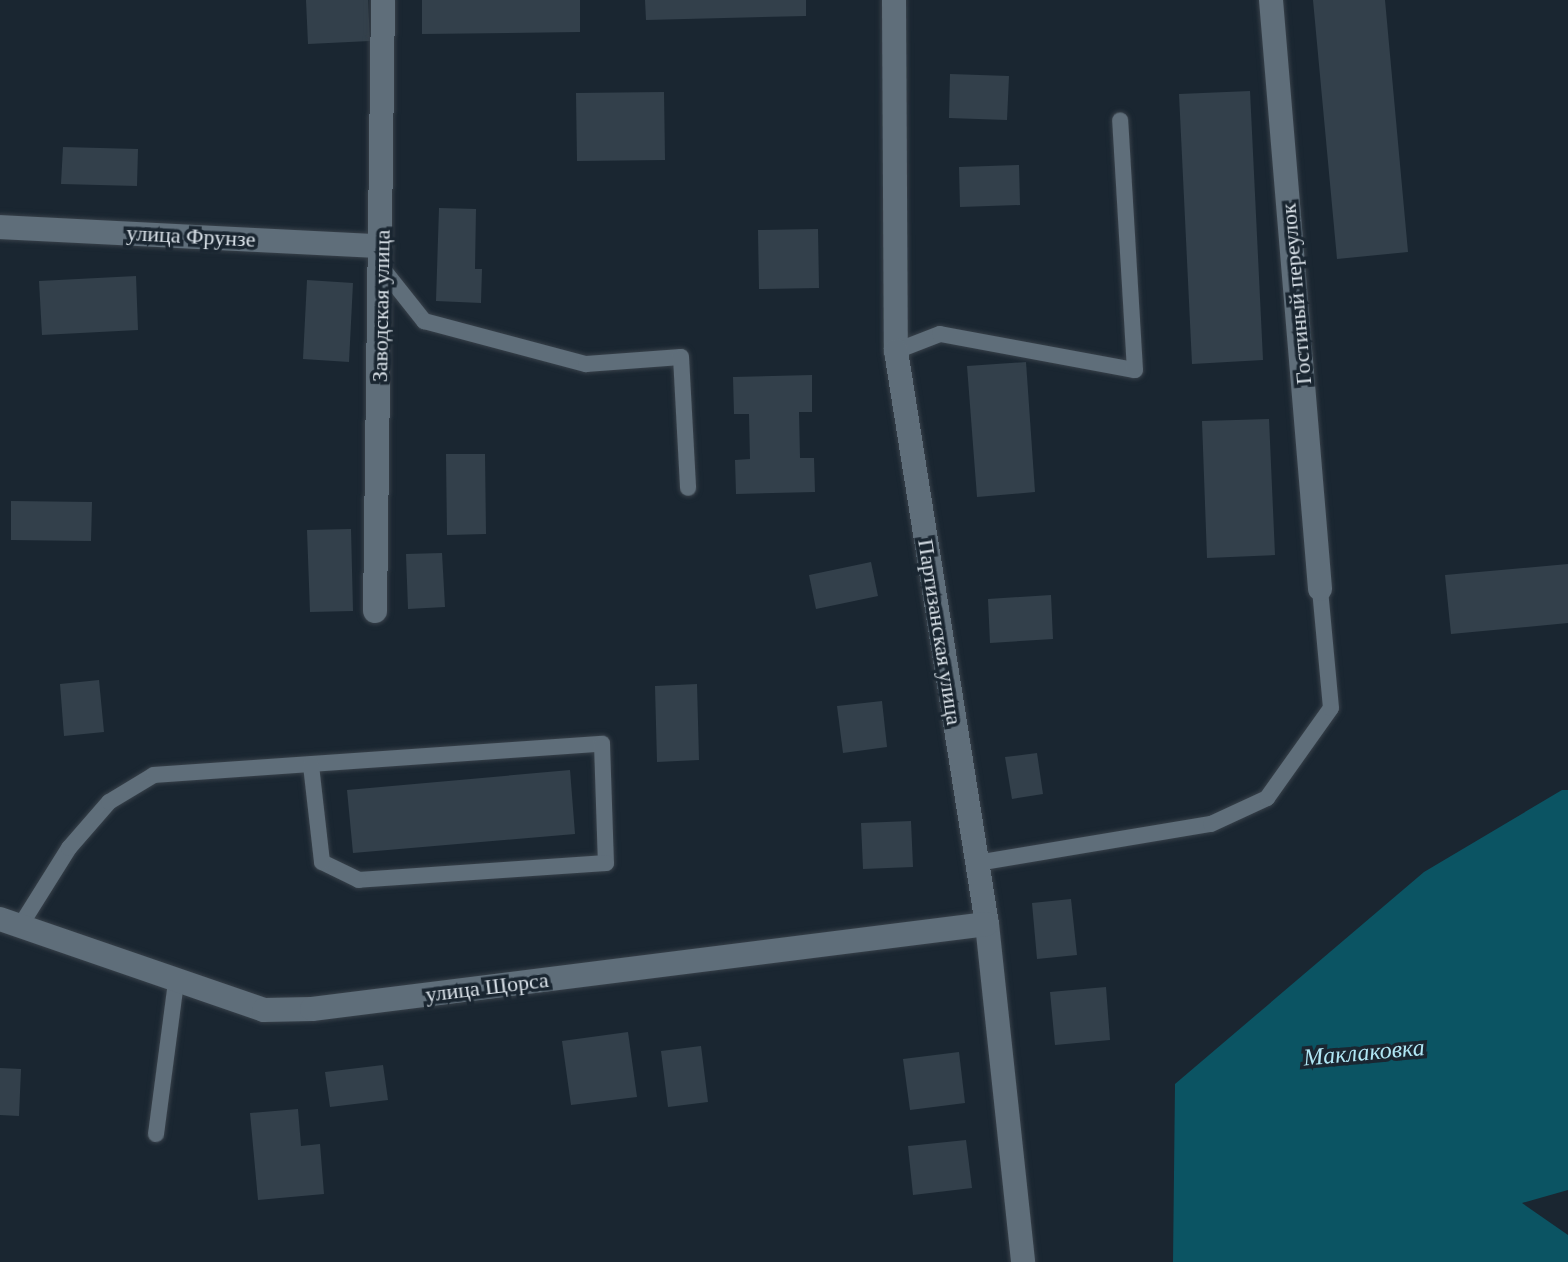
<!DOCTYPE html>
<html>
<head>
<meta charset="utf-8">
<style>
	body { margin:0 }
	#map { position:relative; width:1568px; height:1262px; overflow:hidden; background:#1a2631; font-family:Georgia,serif }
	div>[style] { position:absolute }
	.water>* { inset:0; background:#0b5463 }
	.building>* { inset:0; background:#33404b }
	.roads { filter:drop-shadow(0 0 2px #38414a) drop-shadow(0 0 2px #38414a) }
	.lane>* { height:16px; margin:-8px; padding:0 8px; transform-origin:8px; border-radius:8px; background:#5f6e7a }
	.street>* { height:24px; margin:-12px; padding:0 12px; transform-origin:12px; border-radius:12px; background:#5f6e7a }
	span { translate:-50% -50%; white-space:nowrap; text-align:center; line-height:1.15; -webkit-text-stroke:7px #1a2631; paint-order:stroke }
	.street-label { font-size:22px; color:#d9e1e8 }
	.water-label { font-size:24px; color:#b0e6f4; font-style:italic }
</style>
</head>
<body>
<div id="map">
	<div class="water">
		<i style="clip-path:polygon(1562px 790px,1568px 790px,1568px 1190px,1522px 1203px,1568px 1235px,1568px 1262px,1173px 1262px,1175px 1084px,1424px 872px)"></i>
	</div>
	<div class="building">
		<i style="clip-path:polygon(306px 0,368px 0,370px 41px,308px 44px)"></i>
		<i style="clip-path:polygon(422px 0,580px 0,580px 32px,422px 34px)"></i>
		<i style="clip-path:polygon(645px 0,806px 0,806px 16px,646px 20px)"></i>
		<i style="clip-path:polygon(1313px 0,1385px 0,1408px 252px,1337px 259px)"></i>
		<i style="clip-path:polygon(950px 74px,1009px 76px,1007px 120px,949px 118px)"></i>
		<i style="clip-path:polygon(1250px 91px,1263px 360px,1192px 364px,1179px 94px)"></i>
		<i style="clip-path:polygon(664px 92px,665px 160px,577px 161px,576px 93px)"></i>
		<i style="clip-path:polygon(63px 147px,138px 149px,137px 186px,61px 184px)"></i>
		<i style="clip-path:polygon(1019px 165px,1020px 205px,960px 207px,959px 167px)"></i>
		<i style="clip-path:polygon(439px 208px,476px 209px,475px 269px,482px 269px,481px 303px,436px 301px)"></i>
		<i style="clip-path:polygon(818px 229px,819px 288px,759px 289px,758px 230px)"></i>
		<i style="clip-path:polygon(136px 276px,138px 330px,42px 335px,39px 281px)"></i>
		<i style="clip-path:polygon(307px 280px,353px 283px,349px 362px,303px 359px)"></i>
		<i style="clip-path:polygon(1026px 362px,1035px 492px,977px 497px,967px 366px)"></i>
		<i style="clip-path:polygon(812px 375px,812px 412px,799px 412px,800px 458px,814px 458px,815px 492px,736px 494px,735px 460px,750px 459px,749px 414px,734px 414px,733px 377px)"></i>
		<i style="clip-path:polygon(1269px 419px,1275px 555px,1207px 558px,1202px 421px)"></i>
		<i style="clip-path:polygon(446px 454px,485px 454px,486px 534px,447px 535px)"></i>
		<i style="clip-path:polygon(11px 501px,92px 502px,91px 541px,11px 540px)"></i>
		<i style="clip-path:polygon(351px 529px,353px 611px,310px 612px,307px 530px)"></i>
		<i style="clip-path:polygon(442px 553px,445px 607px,408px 609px,406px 554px)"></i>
		<i style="clip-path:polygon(871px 562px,878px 596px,816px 609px,809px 575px)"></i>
		<i style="clip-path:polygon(1568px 564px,1568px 623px,1451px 634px,1445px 575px)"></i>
		<i style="clip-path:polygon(1051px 595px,1053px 639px,990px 643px,988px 599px)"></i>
		<i style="clip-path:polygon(99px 680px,104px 732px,64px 736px,60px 684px)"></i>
		<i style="clip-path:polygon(697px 684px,699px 760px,657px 762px,655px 686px)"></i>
		<i style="clip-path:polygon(882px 701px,887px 747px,843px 753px,837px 706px)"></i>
		<i style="clip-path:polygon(1037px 753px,1043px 794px,1012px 799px,1005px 757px)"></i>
		<i style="clip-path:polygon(570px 770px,575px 834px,353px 853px,347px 790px)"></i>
		<i style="clip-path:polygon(911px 821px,913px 867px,863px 869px,861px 823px)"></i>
		<i style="clip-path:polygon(1071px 899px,1077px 955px,1037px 959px,1032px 903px)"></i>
		<i style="clip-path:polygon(1106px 987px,1110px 1040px,1055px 1045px,1050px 992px)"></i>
		<i style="clip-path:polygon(628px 1032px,637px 1097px,571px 1105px,562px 1041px)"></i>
		<i style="clip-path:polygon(701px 1046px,708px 1102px,668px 1107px,661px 1051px)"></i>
		<i style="clip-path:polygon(959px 1052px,965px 1103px,910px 1110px,903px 1059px)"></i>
		<i style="clip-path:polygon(383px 1065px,388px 1100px,330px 1107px,325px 1072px)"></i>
		<i style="clip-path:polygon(0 1068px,21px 1069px,19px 1116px,0 1115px)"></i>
		<i style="clip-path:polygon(298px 1109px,301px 1146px,320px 1144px,324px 1194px,258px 1200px,250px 1113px)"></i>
		<i style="clip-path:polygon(966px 1140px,972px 1188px,913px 1195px,908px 1146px)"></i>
	</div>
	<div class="roads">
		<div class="lane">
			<i style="left:382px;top:268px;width:68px;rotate:51.6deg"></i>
			<i style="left:424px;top:321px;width:168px;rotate:14.9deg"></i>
			<i style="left:586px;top:364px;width:95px;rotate:-4.2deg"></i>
			<i style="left:681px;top:357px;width:131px;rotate:86.9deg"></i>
			<i style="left:896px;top:351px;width:47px;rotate:-21.1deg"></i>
			<i style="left:940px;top:334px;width:198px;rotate:10.5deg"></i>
			<i style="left:1135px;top:370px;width:250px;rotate:-93.4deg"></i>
			<i style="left:977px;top:863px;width:237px;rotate:-9.5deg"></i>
			<i style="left:1211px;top:824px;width:62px;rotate:-24.9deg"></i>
			<i style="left:1267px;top:798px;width:110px;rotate:-54.6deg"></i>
			<i style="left:1331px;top:708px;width:120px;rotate:-95.3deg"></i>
			<i style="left:22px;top:923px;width:89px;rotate:-57.9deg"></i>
			<i style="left:69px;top:848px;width:61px;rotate:-49deg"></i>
			<i style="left:109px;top:802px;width:52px;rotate:-31deg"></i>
			<i style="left:154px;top:775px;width:449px;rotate:-4deg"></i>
			<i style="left:602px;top:744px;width:119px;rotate:88.1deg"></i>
			<i style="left:606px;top:863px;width:248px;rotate:176.1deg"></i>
			<i style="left:359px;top:880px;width:41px;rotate:-154.1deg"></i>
			<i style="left:322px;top:862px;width:98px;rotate:-96.5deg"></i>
			<i style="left:156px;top:1134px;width:153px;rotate:-82.5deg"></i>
		</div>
		<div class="street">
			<i style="left:894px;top:0;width:351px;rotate:89.7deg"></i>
			<i style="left:896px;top:351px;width:580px;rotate:80.98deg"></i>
			<i style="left:987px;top:924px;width:340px;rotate:83.9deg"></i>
			<i style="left:1271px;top:0;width:591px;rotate:85.24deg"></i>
			<i style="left:0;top:227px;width:381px;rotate:2.9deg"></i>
			<i style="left:375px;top:611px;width:611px;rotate:-89.25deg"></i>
			<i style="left:0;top:919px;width:279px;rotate:19deg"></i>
			<i style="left:264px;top:1010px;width:48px;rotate:-1.2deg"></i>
			<i style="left:312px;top:1009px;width:680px;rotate:-7.18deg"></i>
		</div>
	</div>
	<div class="street-label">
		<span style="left:191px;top:236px;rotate:3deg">улица Фрунзе</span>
		<span style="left:1296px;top:294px;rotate:-95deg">Гостиный переулок</span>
		<span style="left:381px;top:306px;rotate:-89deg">Заводская улица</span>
		<span style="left:940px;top:632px;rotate:81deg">Партизанская улица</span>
		<span style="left:487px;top:987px;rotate:-7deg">улица Щорса</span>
	</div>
	<div class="water-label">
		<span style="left:1364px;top:1053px;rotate:-5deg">Маклаковка</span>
	</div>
</div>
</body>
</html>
